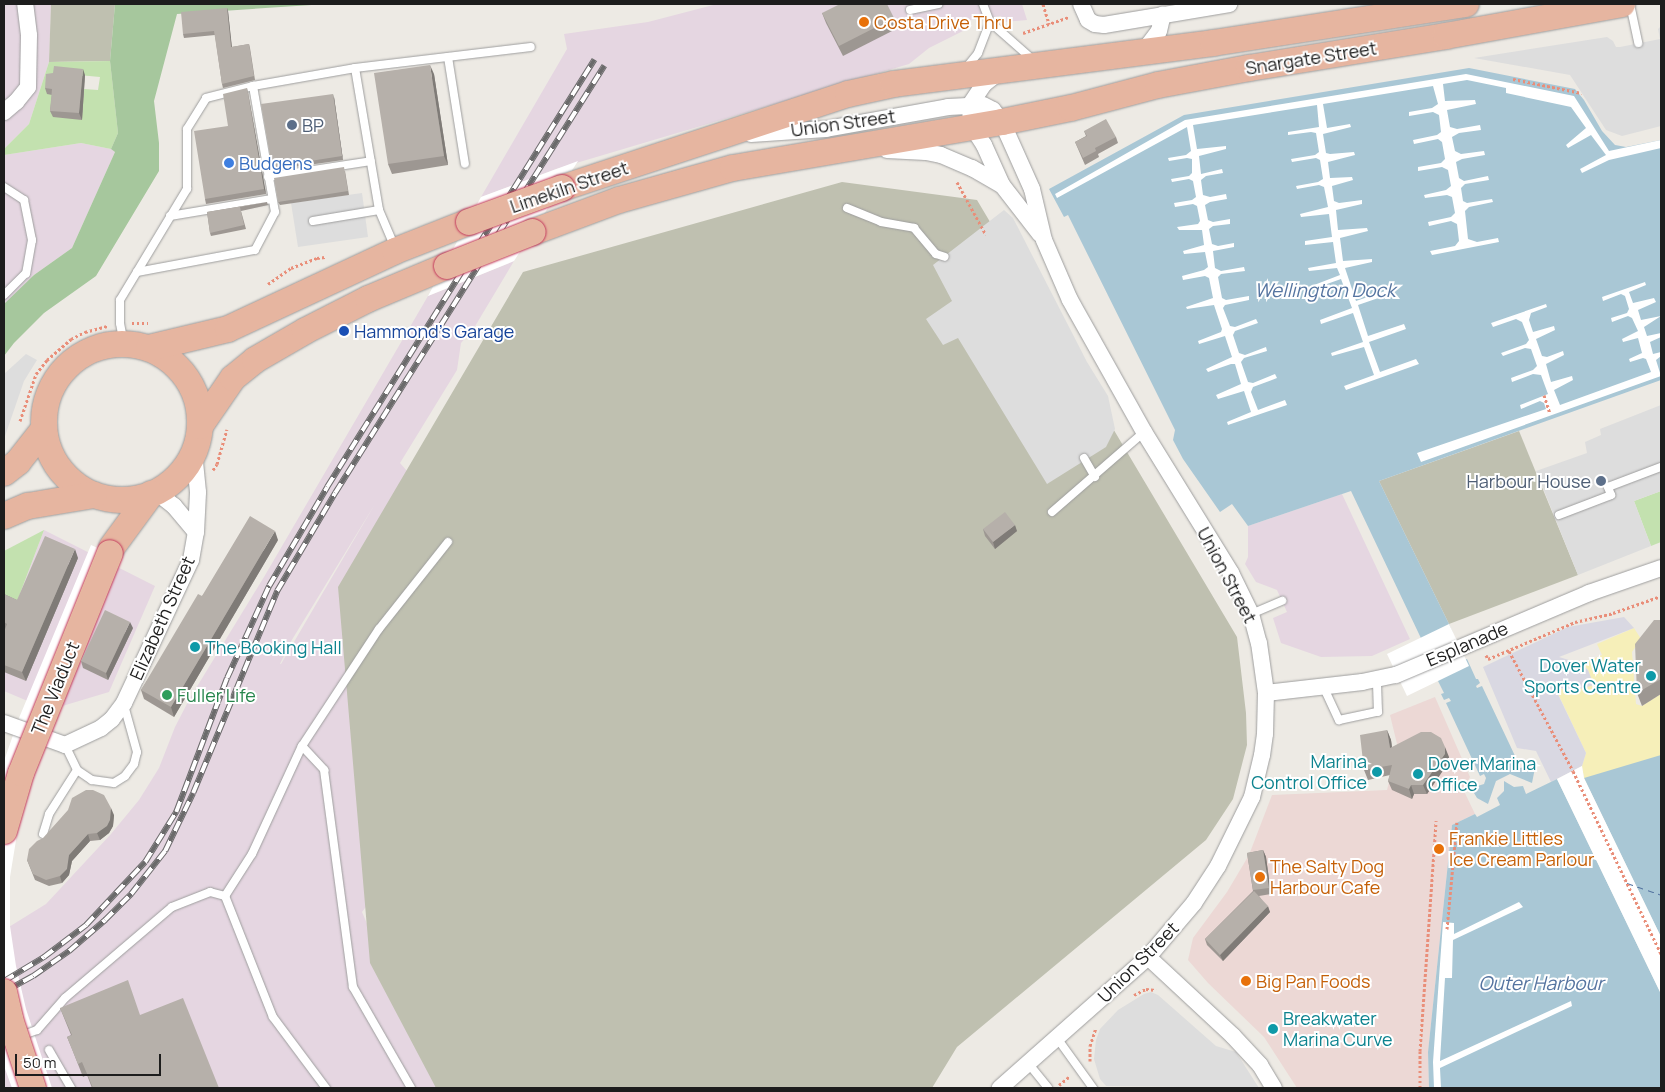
<!DOCTYPE html>
<html>
<head>
<meta charset="utf-8">
<style>
	body { margin:0 }
	#map { position:relative; width:1665px; height:1092px; overflow:hidden; background:#edeae4; font-family:Manrope,sans-serif }
	div>[style] { position:absolute }
	.commercial>* { inset:0; background:#ecd8d5 }
	.industrial>* { inset:0; background:#e5d6e1 }
	.construction>* { inset:0; background:#bfc0b0 }
	.grass>* { inset:0; background:#c3e1af }
	.forest>* { inset:0; background:#a6c79d }
	.sand>* { inset:0; background:#f6efb9 }
	.parking>* { inset:0; background:#ddd }
	.plaza>* { inset:0; background:#d9d8e2 }
	.water>* { inset:0; background:#a9c7d5 }
	.pier>* { inset:0; background:#fff }
	.ferry>* { height:1px; margin-top:-0.5px; transform-origin:0; background:repeating-linear-gradient(90deg,#5574a0 0 6px,transparent 0 11px) }
	.path>* { height:3px; margin-top:-1.5px; transform-origin:0; background:repeating-linear-gradient(90deg,#e98e79 0 2.5px,transparent 0 5px) }
	.roads { filter:drop-shadow(0 0 1px #9e9e9e) drop-shadow(0 0 1px #9e9e9e) }
	.service>* { height:8px; margin:-4px; padding:0 4px; transform-origin:4px; border-radius:4px; background:#fff }
	.minor>* { height:16px; margin:-8px; padding:0 8px; transform-origin:8px; border-radius:8px; background:#fff }
	.trunk>* { height:26px; margin:-13px; padding:0 13px; transform-origin:13px; border-radius:13px; background:#e6b5a0 }
	.trunk>.ring { margin:-13px; padding:0; box-sizing:content-box; background:none; border:26px solid #e6b5a0; border-radius:50% }
	.rail>* { height:5.5px; margin-top:-2.75px; transform-origin:0; background:repeating-linear-gradient(90deg,#fff 0 11px,#6b6b6b 0 22px); box-sizing:border-box; border-block:1px solid #6b6b6b }
	.bridges { filter:drop-shadow(0 0 1px #c3395c) drop-shadow(0 0 1px #c3395c) }
	.trunk-bridge>* { height:26px; margin:-13px; padding:0 13px; transform-origin:13px; border-radius:13px; background:#e6b5a0 }
	.wall>* { inset:0; background:#9d9792 }
	.shaded-wall>* { inset:0; background:#7f7b77 }
	.building>* { inset:0; background:#b6b0aa }
	.dots>* { width:14px; height:14px; translate:-50% -50%; box-sizing:border-box; border:2px solid #fff; border-radius:50% }
	span { translate:-50% -50%; white-space:nowrap; text-align:center; line-height:1.15; -webkit-text-stroke:4px #fff; paint-order:stroke }
	.food-label { font-size:18px; color:#c56008 }
	.left { translate:0 -50%; text-align:left }
	.street-label { font-size:18px; color:#1d1d1d }
	.service-label { font-size:18px; color:#4e5e75 }
	.right { translate:-100% -50%; text-align:right }
	.shop-label { font-size:18px; color:#366cbe }
	.transit-label { font-size:18px; color:#164399 }
	.culture-label { font-size:18px; color:#0d838f }
	.leisure-label { font-size:18px; color:#27864d }
	.water-label { font-size:19px; color:#5574a0; font-style:italic }
	.frame { position:absolute; inset:0; border:5px solid #1d1d1d; pointer-events:none }
	.scale { position:absolute; left:15px; top:1054px; width:146px; height:22px; box-sizing:border-box; border:2px solid #1d1d1d; border-top:0; padding-left:6px; font-size:15px; line-height:18px; white-space:nowrap; color:#1d1d1d; -webkit-text-stroke:4px #fff; paint-order:stroke }
</style>
</head>
<body>
<div id="map">
	<div class="commercial">
		<i style="clip-path:polygon(1435px 697px,1470px 777px,1463px 789px,1475px 814px,1452px 825px,1428px 1052px,1429px 1088px,1297px 1088px,1264px 1037px,1208px 983px,1188px 960px,1193px 938px,1227px 892px,1249px 855px,1272px 795px,1387px 790px,1398px 748px,1390px 715px)"></i>
	</div>
	<div class="industrial">
		<i style="clip-path:polygon(4px 4px,51px 4px,49px 62px,29px 124px,4px 149px)"></i>
		<i style="clip-path:polygon(717px 4px,1022px 4px,1027px 20px,1004px 22px,1001px 16px,969px 20px,967px 29px,929px 48px,909px 64px,556px 169px,481px 197px,567px 49px,564px 34px,648px 22px)"></i>
		<i style="clip-path:polygon(81px 143px,111px 149px,115px 152px,72px 248px,34px 275px,4px 306px,4px 155px)"></i>
		<i style="clip-path:polygon(evenodd,514px 261px,474px 328px,461px 343px,457px 370px,400px 463px,508px 587px,415px 842px,362px 912px,437px 1088px,4px 1088px,4px 930px,46px 904px,111px 834px,139px 800px,159px 768px,175px 727px,190px 698px,264px 577px,428px 296px,514px 261px,375px 504px,281px 664px,280px 664px,290px 643px,375px 504px)"></i>
		<i style="clip-path:polygon(1342px 494px,1410px 639px,1372px 656px,1321px 657px,1281px 643px,1273px 618px,1287px 612px,1277px 590px,1256px 582px,1245px 564px,1248px 557px,1248px 526px)"></i>
		<i style="clip-path:polygon(44px 530px,155px 586px,109px 692px,49px 710px,4px 691px,4px 636px)"></i>
	</div>
	<div class="construction">
		<i style="clip-path:polygon(51px 4px,115px 4px,110px 61px,49px 62px)"></i>
		<i style="clip-path:polygon(842px 182px,977px 200px,1237px 637px,1246px 713px,1247px 745px,1233px 799px,1206px 840px,957px 1047px,932px 1088px,436px 1088px,370px 963px,338px 587px,523px 272px)"></i>
		<i style="clip-path:polygon(1519px 431px,1578px 575px,1449px 624px,1379px 481px)"></i>
	</div>
	<div class="grass">
		<i style="clip-path:polygon(evenodd,110px 61px,118px 133px,111px 149px,81px 143px,4px 155px,4px 149px,29px 124px,49px 62px,110px 61px,57px 73px,100px 77px,98px 90px,84px 89px,81px 120px,54px 95px,57px 73px)"></i>
		<i style="clip-path:polygon(1661px 491px,1661px 542px,1651px 546px,1634px 501px)"></i>
		<i style="clip-path:polygon(44px 530px,4px 636px,4px 551px)"></i>
	</div>
	<div class="forest">
		<i style="clip-path:polygon(115px 4px,327px 4px,177px 14px,154px 101px,159px 143px,159px 171px,96px 276px,44px 313px,14px 343px,4px 356px,4px 304px,34px 275px,72px 248px,115px 152px,111px 149px,118px 133px,110px 61px)"></i>
	</div>
	<div class="sand">
		<i style="clip-path:polygon(1634px 628px,1641px 639px,1632px 652px,1636px 704px,1642px 706px,1661px 694px,1661px 921px,1584px 778px,1582px 766px,1586px 753px,1554px 685px,1564px 690px,1593px 685px,1588px 670px,1582px 664px,1602px 655px,1597px 644px)"></i>
	</div>
	<div class="parking">
		<i style="clip-path:polygon(1661px 26px,1661px 126px,1622px 136px,1606px 130px,1570px 75px,1474px 58px,1607px 37px,1613px 41px,1616px 47px,1620px 47px,1660px 39px,1658px 29px)"></i>
		<i style="clip-path:polygon(362px 193px,368px 237px,298px 247px,291px 203px)"></i>
		<i style="clip-path:polygon(1004px 210px,1013px 218px,1087px 362px,1108px 396px,1115px 429px,1106px 447px,1047px 484px,958px 338px,943px 345px,926px 319px,952px 301px,933px 265px)"></i>
		<i style="clip-path:polygon(26px 354px,37px 360px,24px 381px,4px 439px,4px 374px)"></i>
		<i style="clip-path:polygon(1661px 405px,1661px 491px,1634px 501px,1651px 546px,1578px 575px,1536px 471px,1587px 453px,1585px 442px,1601px 435px,1600px 429px)"></i>
		<i style="clip-path:polygon(1151px 992px,1158px 995px,1216px 1046px,1236px 1052px,1259px 1088px,1106px 1086px,1100px 1079px,1094px 1059px,1096px 1040px,1100px 1029px,1118px 1010px,1144px 994px)"></i>
	</div>
	<div class="plaza">
		<i style="clip-path:polygon(1624px 617px,1634px 628px,1559px 657px,1582px 664px,1588px 670px,1594px 685px,1572px 691px,1554px 686px,1586px 753px,1582px 766px,1551px 782px,1536px 751px,1517px 748px,1483px 667px,1568px 627px)"></i>
	</div>
	<div class="water">
		<i style="clip-path:polygon(1469px 68px,1575px 89px,1584px 100px,1602px 131px,1615px 145px,1626px 147px,1661px 140px,1661px 380px,1379px 481px,1449px 624px,1464px 660px,1467px 659px,1476px 679px,1478px 679px,1480px 683px,1476px 686px,1477px 688px,1482px 686px,1516px 758px,1511px 761px,1513px 766px,1521px 768px,1531px 761px,1535px 768px,1532px 783px,1510px 774px,1496px 781px,1488px 804px,1477px 798px,1471px 788px,1484px 784px,1486px 778px,1484px 774px,1480px 776px,1446px 703px,1451px 701px,1449px 698px,1444px 700px,1441px 694px,1444px 693px,1435px 675px,1438px 674px,1351px 491px,1248px 526px,1232px 504px,1220px 512px,1183px 459px,1173px 440px,1175px 430px,1068px 215px,1064px 217px,1049px 189px,1184px 115px)"></i>
		<i style="clip-path:polygon(1661px 755px,1661px 937px,1584px 778px)"></i>
		<i style="clip-path:polygon(1557px 779px,1661px 994px,1661px 1088px,1429px 1088px,1428px 1052px,1452px 825px,1475px 814px,1477px 817px,1500px 805px,1497px 798px,1504px 791px,1504px 781px,1514px 787px,1523px 786px,1526px 794px)"></i>
	</div>
	<div class="pier">
		<i style="clip-path:polygon(1466px 74px,1574px 96px,1609px 151px,1661px 140px,1661px 148px,1609px 160px,1582px 173px,1580px 169px,1606px 155px,1591px 135px,1568px 148px,1566px 145px,1586px 128px,1571px 107px,1506px 93px,1506px 88px,1467px 80px,1443px 84px,1445px 101px,1475px 100px,1476px 104px,1447px 110px,1450px 127px,1457px 129px,1480px 125px,1481px 130px,1459px 133px,1452px 137px,1455px 151px,1461px 154px,1484px 151px,1485px 155px,1462px 159px,1456px 162px,1459px 178px,1464px 181px,1488px 176px,1489px 180px,1465px 184px,1461px 188px,1463px 201px,1467px 203px,1492px 199px,1493px 202px,1469px 207px,1465px 211px,1468px 239px,1477px 242px,1498px 238px,1499px 242px,1432px 255px,1430px 251px,1455px 246px,1459px 241px,1457px 224px,1451px 221px,1429px 226px,1428px 222px,1451px 217px,1455px 213px,1452px 197px,1447px 195px,1425px 198px,1424px 195px,1446px 190px,1451px 186px,1448px 170px,1442px 167px,1418px 171px,1418px 167px,1441px 163px,1445px 159px,1442px 142px,1438px 139px,1414px 144px,1413px 140px,1437px 135px,1441px 132px,1439px 115px,1433px 112px,1409px 116px,1409px 112px,1432px 108px,1438px 104px,1433px 86px,1323px 104px,1327px 128px,1350px 124px,1351px 127px,1323px 134px,1326px 153px,1330px 154px,1354px 152px,1355px 155px,1328px 162px,1330px 178px,1352px 177px,1353px 180px,1332px 186px,1334px 201px,1339px 203px,1362px 200px,1362px 204px,1336px 210px,1338px 230px,1367px 228px,1368px 231px,1340px 238px,1343px 261px,1372px 259px,1372px 262px,1345px 268px,1356px 301px,1391px 289px,1393px 293px,1358px 305px,1368px 336px,1404px 324px,1406px 329px,1369px 342px,1380px 372px,1416px 359px,1419px 364px,1346px 390px,1344px 386px,1374px 375px,1364px 347px,1332px 356px,1331px 353px,1363px 342px,1353px 313px,1321px 324px,1320px 320px,1352px 308px,1341px 279px,1310px 290px,1309px 287px,1340px 275px,1337px 268px,1309px 271px,1308px 268px,1336px 263px,1333px 242px,1305px 245px,1305px 241px,1332px 237px,1329px 214px,1301px 217px,1300px 214px,1328px 207px,1324px 187px,1319px 185px,1297px 189px,1296px 186px,1318px 182px,1323px 179px,1320px 160px,1316px 158px,1292px 162px,1291px 159px,1315px 155px,1319px 152px,1316px 133px,1311px 132px,1288px 135px,1288px 132px,1319px 127px,1317px 105px,1193px 125px,1197px 149px,1226px 146px,1226px 149px,1199px 156px,1201px 174px,1222px 169px,1223px 173px,1206px 176px,1201px 180px,1203px 195px,1210px 197px,1226px 194px,1227px 199px,1210px 202px,1205px 205px,1208px 220px,1213px 222px,1230px 219px,1230px 224px,1213px 226px,1209px 229px,1212px 244px,1218px 246px,1234px 243px,1234px 247px,1213px 251px,1215px 268px,1221px 271px,1244px 267px,1245px 271px,1221px 274px,1218px 277px,1222px 298px,1226px 300px,1249px 296px,1249px 300px,1225px 305px,1223px 308px,1230px 326px,1235px 327px,1256px 319px,1258px 323px,1235px 331px,1233px 335px,1239px 353px,1245px 355px,1266px 347px,1267px 351px,1244px 358px,1241px 362px,1248px 382px,1253px 383px,1275px 374px,1277px 378px,1253px 387px,1251px 392px,1258px 410px,1285px 400px,1287px 405px,1228px 425px,1227px 422px,1251px 412px,1244px 391px,1218px 399px,1216px 395px,1241px 384px,1235px 364px,1231px 364px,1208px 372px,1206px 369px,1232px 357px,1225px 336px,1199px 344px,1198px 341px,1221px 332px,1222px 329px,1214px 305px,1187px 309px,1186px 307px,1213px 298px,1209px 278px,1205px 276px,1183px 280px,1182px 276px,1204px 270px,1208px 267px,1205px 252px,1184px 254px,1183px 251px,1204px 245px,1202px 230px,1179px 230px,1177px 227px,1198px 224px,1200px 221px,1197px 206px,1193px 204px,1175px 207px,1174px 203px,1192px 200px,1196px 197px,1193px 181px,1189px 179px,1172px 182px,1171px 179px,1189px 176px,1192px 173px,1192px 159px,1187px 158px,1169px 161px,1168px 158px,1186px 155px,1191px 151px,1187px 127px,1057px 198px,1055px 194px,1185px 120px)"></i>
		<i style="clip-path:polygon(578px 161px,514px 261px,428px 296px,481px 197px)"></i>
		<i style="clip-path:polygon(1645px 282px,1646px 285px,1629px 292px,1633px 303px,1654px 298px,1656px 302px,1638px 310px,1641px 320px,1661px 316px,1644px 327px,1647px 336px,1661px 333px,1661px 337px,1650px 342px,1653px 354px,1661px 352px,1661px 356px,1656px 360px,1661px 376px,1421px 462px,1417px 453px,1546px 409px,1544px 403px,1540px 401px,1521px 409px,1520px 405px,1548px 394px,1541px 375px,1533px 374px,1512px 382px,1511px 378px,1533px 370px,1537px 366px,1531px 349px,1525px 348px,1503px 356px,1501px 353px,1526px 344px,1529px 340px,1522px 322px,1516px 319px,1493px 327px,1491px 323px,1546px 304px,1547px 307px,1531px 313px,1529px 320px,1533px 332px,1554px 326px,1555px 330px,1536px 339px,1542px 356px,1547px 357px,1563px 351px,1564px 355px,1546px 364px,1551px 382px,1572px 376px,1573px 380px,1554px 390px,1560px 405px,1651px 372px,1646px 359px,1643px 358px,1630px 362px,1629px 359px,1642px 353px,1638px 338px,1623px 342px,1622px 339px,1638px 331px,1632px 318px,1628px 316px,1612px 322px,1611px 318px,1627px 313px,1629px 309px,1625px 296px,1621px 294px,1603px 301px,1602px 297px)"></i>
		<i style="clip-path:polygon(91px 545px,120px 558px,29px 787px,18px 828px,10px 877px,10px 926px,16px 966px,26px 1009px,52px 1088px,12px 1088px,4px 1066px,4px 761px,19px 718px)"></i>
		<i style="clip-path:polygon(1449px 624px,1469px 666px,1407px 696px,1387px 654px)"></i>
		<i style="clip-path:polygon(1582px 766px,1584px 778px,1661px 937px,1661px 994px,1557px 779px)"></i>
		<i style="clip-path:polygon(1519px 902px,1523px 907px,1453px 940px,1452px 978px,1445px 978px,1440px 1061px,1571px 1001px,1572px 1006px,1440px 1068px,1441px 1088px,1434px 1088px,1433px 1062px,1443px 922px,1454px 923px,1454px 934px)"></i>
	</div>
	<div class="ferry">
		<i style="left:1627px;top:883px;width:36px;rotate:19deg"></i>
	</div>
	<div class="path">
		<i style="left:1043px;top:4px;width:21px;rotate:73deg"></i>
		<i style="left:1023px;top:33px;width:49px;rotate:-19.2deg"></i>
		<i style="left:1513px;top:79px;width:70px;rotate:11.5deg"></i>
		<i style="left:957px;top:182px;width:60px;rotate:61.3deg"></i>
		<i style="left:268px;top:284px;width:28px;rotate:-35deg"></i>
		<i style="left:291px;top:268px;width:28px;rotate:-21deg"></i>
		<i style="left:317px;top:258px;width:8px;rotate:-7deg"></i>
		<i style="left:132px;top:323px;width:16px"></i>
		<i style="left:1544px;top:395px;width:19px;rotate:72deg"></i>
		<i style="left:20px;top:421px;width:50px;rotate:-71.2deg"></i>
		<i style="left:36px;top:374px;width:18px;rotate:-52deg"></i>
		<i style="left:47px;top:360px;width:32px;rotate:-41deg"></i>
		<i style="left:71px;top:339px;width:16px;rotate:-27deg"></i>
		<i style="left:85px;top:332px;width:24px;rotate:-15deg"></i>
		<i style="left:213px;top:470px;width:7px;rotate:-56deg"></i>
		<i style="left:217px;top:464px;width:36px;rotate:-74deg"></i>
		<i style="left:1509px;top:651px;width:136px;rotate:61.9deg"></i>
		<i style="left:1573px;top:771px;width:203px;rotate:64.3deg"></i>
		<i style="left:1486px;top:655px;width:4px;rotate:63deg"></i>
		<i style="left:1488px;top:659px;width:95px;rotate:-23deg"></i>
		<i style="left:1575px;top:622px;width:39px;rotate:-13deg"></i>
		<i style="left:1613px;top:613px;width:51px;rotate:-19.5deg"></i>
		<i style="left:1447px;top:929px;width:107px;rotate:-84.7deg"></i>
		<i style="left:1134px;top:995px;width:13px;rotate:-27deg"></i>
		<i style="left:1146px;top:989px;width:10px;rotate:6deg"></i>
		<i style="left:1090px;top:1061px;width:15px;rotate:-90deg"></i>
		<i style="left:1090px;top:1046px;width:19px;rotate:-72deg"></i>
		<i style="left:1059px;top:1085px;width:14px;rotate:-39deg"></i>
		<i style="left:1420px;top:1088px;width:37px;rotate:-90deg"></i>
		<i style="left:1420px;top:1051px;width:231px;rotate:-86deg"></i>
	</div>
	<div class="roads">
		<div class="service">
			<i style="left:983px;top:4px;width:19px;rotate:69deg"></i>
			<i style="left:990px;top:22px;width:56px;rotate:41.4deg"></i>
			<i style="left:1630px;top:4px;width:40px;rotate:78deg"></i>
			<i style="left:910px;top:10px;width:29px;rotate:-12deg"></i>
			<i style="left:448px;top:57px;width:108px;rotate:81deg"></i>
			<i style="left:355px;top:68px;width:144px;rotate:80.4deg"></i>
			<i style="left:379px;top:210px;width:39px;rotate:67deg"></i>
			<i style="left:966px;top:68px;width:19px;rotate:-51deg"></i>
			<i style="left:978px;top:53px;width:33px;rotate:-69deg"></i>
			<i style="left:268px;top:177px;width:104px;rotate:-8.8deg"></i>
			<i style="left:4px;top:187px;width:24px;rotate:33deg"></i>
			<i style="left:24px;top:200px;width:41px;rotate:78.7deg"></i>
			<i style="left:32px;top:240px;width:34px;rotate:100deg"></i>
			<i style="left:26px;top:273px;width:31px;rotate:135deg"></i>
			<i style="left:847px;top:208px;width:37px;rotate:22deg"></i>
			<i style="left:881px;top:222px;width:34px;rotate:10deg"></i>
			<i style="left:914px;top:228px;width:34px;rotate:50deg"></i>
			<i style="left:936px;top:254px;width:9px;rotate:18deg"></i>
			<i style="left:170px;top:216px;width:103px;rotate:-9.5deg"></i>
			<i style="left:313px;top:221px;width:67px;rotate:-9.5deg"></i>
			<i style="left:137px;top:272px;width:120px;rotate:-10.6deg"></i>
			<i style="left:255px;top:250px;width:43px;rotate:-62.2deg"></i>
			<i style="left:275px;top:212px;width:128px;rotate:-99.9deg"></i>
			<i style="left:124px;top:344px;width:21px;rotate:-101deg"></i>
			<i style="left:120px;top:323px;width:23px;rotate:-90deg"></i>
			<i style="left:120px;top:300px;width:130px;rotate:-58.9deg"></i>
			<i style="left:187px;top:189px;width:60px;rotate:-90deg"></i>
			<i style="left:187px;top:129px;width:36px;rotate:-58deg"></i>
			<i style="left:206px;top:98px;width:49px;rotate:-14.3deg"></i>
			<i style="left:253px;top:86px;width:104px;rotate:-10deg"></i>
			<i style="left:355px;top:68px;width:177px;rotate:-6.8deg"></i>
			<i style="left:1084px;top:458px;width:22px;rotate:60deg"></i>
			<i style="left:1052px;top:512px;width:122px;rotate:-41deg"></i>
			<i style="left:1559px;top:515px;width:56px;rotate:-21deg"></i>
			<i style="left:1611px;top:495px;width:9px;rotate:-111deg"></i>
			<i style="left:1608px;top:487px;width:57px;rotate:-20.7deg"></i>
			<i style="left:1251px;top:614px;width:34px;rotate:-23deg"></i>
			<i style="left:1323px;top:686px;width:38px;rotate:65deg"></i>
			<i style="left:1339px;top:720px;width:40px;rotate:-12deg"></i>
			<i style="left:1378px;top:712px;width:33px;rotate:-92deg"></i>
			<i style="left:65px;top:745px;width:28px;rotate:64deg"></i>
			<i style="left:77px;top:770px;width:18px;rotate:34deg"></i>
			<i style="left:92px;top:780px;width:22px;rotate:8deg"></i>
			<i style="left:114px;top:783px;width:13px;rotate:-32deg"></i>
			<i style="left:125px;top:776px;width:15px;rotate:-53deg"></i>
			<i style="left:134px;top:764px;width:12px;rotate:-76deg"></i>
			<i style="left:137px;top:752px;width:49px;rotate:-105.5deg"></i>
			<i style="left:302px;top:746px;width:33px;rotate:47deg"></i>
			<i style="left:324px;top:770px;width:219px;rotate:82.4deg"></i>
			<i style="left:353px;top:987px;width:116px;rotate:60.1deg"></i>
			<i style="left:43px;top:834px;width:21px;rotate:-73deg"></i>
			<i style="left:49px;top:814px;width:52px;rotate:-57.5deg"></i>
			<i style="left:225px;top:896px;width:50px;rotate:-57.3deg"></i>
			<i style="left:252px;top:854px;width:119px;rotate:-65.2deg"></i>
			<i style="left:302px;top:746px;width:140px;rotate:-56.7deg"></i>
			<i style="left:379px;top:629px;width:111px;rotate:-51.6deg"></i>
			<i style="left:1057px;top:1038px;width:62px;rotate:54.2deg"></i>
			<i style="left:4px;top:1042px;width:35px;rotate:-20deg"></i>
			<i style="left:37px;top:1030px;width:43px;rotate:-48.8deg"></i>
			<i style="left:65px;top:998px;width:140px;rotate:-40.4deg"></i>
			<i style="left:172px;top:907px;width:41px;rotate:-21.5deg"></i>
			<i style="left:210px;top:892px;width:16px;rotate:15deg"></i>
			<i style="left:225px;top:896px;width:130px;rotate:68.4deg"></i>
			<i style="left:273px;top:1017px;width:89px;rotate:53.3deg"></i>
			<i style="left:49px;top:1050px;width:44px;rotate:59.9deg"></i>
			<i style="left:1028px;top:1063px;width:32px;rotate:51deg"></i>
		</div>
		<div class="minor">
			<i style="left:1081px;top:4px;width:17px;rotate:66deg"></i>
			<i style="left:1088px;top:20px;width:8px;rotate:30deg"></i>
			<i style="left:1095px;top:24px;width:9px;rotate:6deg"></i>
			<i style="left:1104px;top:25px;width:127px;rotate:-9.5deg"></i>
			<i style="left:1143px;top:52px;width:26px;rotate:-53deg"></i>
			<i style="left:1159px;top:31px;width:17px;rotate:-77deg"></i>
			<i style="left:998px;top:73px;width:18px;rotate:142deg"></i>
			<i style="left:984px;top:84px;width:25px;rotate:124deg"></i>
			<i style="left:970px;top:105px;width:20px;rotate:87deg"></i>
			<i style="left:971px;top:125px;width:24px;rotate:57deg"></i>
			<i style="left:984px;top:145px;width:44px;rotate:65.8deg"></i>
			<i style="left:1002px;top:185px;width:62px;rotate:52.2deg"></i>
			<i style="left:4px;top:112px;width:16px;rotate:-40deg"></i>
			<i style="left:16px;top:102px;width:19px;rotate:-51deg"></i>
			<i style="left:28px;top:87px;width:52px;rotate:-88.9deg"></i>
			<i style="left:29px;top:35px;width:31px;rotate:-97deg"></i>
			<i style="left:751px;top:134px;width:75px;rotate:-3.8deg"></i>
			<i style="left:826px;top:129px;width:124px;rotate:-10.2deg"></i>
			<i style="left:948px;top:107px;width:35px;rotate:-3deg"></i>
			<i style="left:983px;top:105px;width:11px;rotate:27deg"></i>
			<i style="left:993px;top:110px;width:15px;rotate:53deg"></i>
			<i style="left:1002px;top:122px;width:73px;rotate:65.9deg"></i>
			<i style="left:1032px;top:189px;width:52px;rotate:76.8deg"></i>
			<i style="left:1044px;top:240px;width:65px;rotate:66.6deg"></i>
			<i style="left:1070px;top:300px;width:151px;rotate:60.7deg"></i>
			<i style="left:1144px;top:432px;width:166px;rotate:58.3deg"></i>
			<i style="left:1231px;top:573px;width:46px;rotate:64deg"></i>
			<i style="left:1251px;top:614px;width:30px;rotate:75deg"></i>
			<i style="left:1259px;top:643px;width:50px;rotate:82deg"></i>
			<i style="left:1266px;top:693px;width:41px;rotate:91.4deg"></i>
			<i style="left:1265px;top:734px;width:21px;rotate:98deg"></i>
			<i style="left:1262px;top:755px;width:43px;rotate:103.4deg"></i>
			<i style="left:1252px;top:797px;width:77px;rotate:116.2deg"></i>
			<i style="left:1218px;top:866px;width:44px;rotate:123deg"></i>
			<i style="left:1194px;top:903px;width:71px;rotate:130.4deg"></i>
			<i style="left:1148px;top:957px;width:198px;rotate:138.5deg"></i>
			<i style="left:887px;top:150px;width:39px;rotate:3deg"></i>
			<i style="left:926px;top:152px;width:15px;rotate:11deg"></i>
			<i style="left:941px;top:155px;width:34px;rotate:23deg"></i>
			<i style="left:972px;top:168px;width:34px;rotate:30deg"></i>
			<i style="left:156px;top:492px;width:23px;rotate:38deg"></i>
			<i style="left:174px;top:506px;width:34px;rotate:50deg"></i>
			<i style="left:1266px;top:693px;width:97px;rotate:-6.5deg"></i>
			<i style="left:1362px;top:682px;width:35px;rotate:-12deg"></i>
			<i style="left:1396px;top:675px;width:210px;rotate:-23deg"></i>
			<i style="left:1589px;top:593px;width:76px;rotate:-19.1deg"></i>
			<i style="left:4px;top:723px;width:65px;rotate:19.8deg"></i>
			<i style="left:65px;top:745px;width:40px;rotate:-25deg"></i>
			<i style="left:101px;top:728px;width:14px;rotate:-39deg"></i>
			<i style="left:112px;top:719px;width:20px;rotate:-53deg"></i>
			<i style="left:124px;top:703px;width:158px;rotate:-64.9deg"></i>
			<i style="left:191px;top:560px;width:28px;rotate:-80deg"></i>
			<i style="left:196px;top:532px;width:40px;rotate:-87.1deg"></i>
			<i style="left:198px;top:492px;width:40px;rotate:-95.7deg"></i>
			<i style="left:1148px;top:957px;width:116px;rotate:42.9deg"></i>
			<i style="left:1233px;top:1036px;width:40px;rotate:47deg"></i>
			<i style="left:1260px;top:1065px;width:27px;rotate:59deg"></i>
		</div>
		<div class="trunk">
			<i style="left:562px;top:188px;width:301px;rotate:-18.2deg"></i>
			<i style="left:848px;top:94px;width:47px;rotate:-12.3deg"></i>
			<i style="left:894px;top:84px;width:322px;rotate:-7.3deg"></i>
			<i style="left:1213px;top:43px;width:256px;rotate:-8.8deg"></i>
			<i style="left:533px;top:232px;width:92px;rotate:-20.4deg"></i>
			<i style="left:619px;top:200px;width:118px;rotate:-15.7deg"></i>
			<i style="left:733px;top:168px;width:273px;rotate:-9.7deg"></i>
			<i style="left:1002px;top:122px;width:70px;rotate:-11.5deg"></i>
			<i style="left:1071px;top:108px;width:90px;rotate:-14.8deg"></i>
			<i style="left:1158px;top:85px;width:93px;rotate:-10.6deg"></i>
			<i style="left:1249px;top:68px;width:200px;rotate:-9.2deg"></i>
			<i style="left:1446px;top:36px;width:179px;rotate:-10.3deg"></i>
			<i class="ring" style="left:44px;top:344px;width:130px;height:130px"></i>
			<i style="left:149px;top:348px;width:81px;rotate:-13.5deg"></i>
			<i style="left:228px;top:329px;width:184px;rotate:-25deg"></i>
			<i style="left:395px;top:251px;width:79px;rotate:-21.4deg"></i>
			<i style="left:200px;top:426px;width:58px;rotate:-55.5deg"></i>
			<i style="left:233px;top:378px;width:28px;rotate:-39deg"></i>
			<i style="left:255px;top:360px;width:58px;rotate:-30.1deg"></i>
			<i style="left:305px;top:331px;width:71px;rotate:-26.9deg"></i>
			<i style="left:368px;top:299px;width:86px;rotate:-22.7deg"></i>
			<i style="left:4px;top:473px;width:18px;rotate:-38deg"></i>
			<i style="left:18px;top:462px;width:42px;rotate:-51.8deg"></i>
			<i style="left:4px;top:516px;width:26px;rotate:-23deg"></i>
			<i style="left:28px;top:506px;width:67px;rotate:-9.5deg"></i>
			<i style="left:112px;top:547px;width:66px;rotate:-53.7deg"></i>
		</div>
	</div>
	<div class="rail">
		<i style="left:4px;top:981px;width:47px;rotate:-31deg"></i>
		<i style="left:44px;top:957px;width:53px;rotate:-37.3deg"></i>
		<i style="left:86px;top:925px;width:86px;rotate:-46.9deg"></i>
		<i style="left:145px;top:862px;width:59px;rotate:-58.2deg"></i>
		<i style="left:176px;top:812px;width:143px;rotate:-69.2deg"></i>
		<i style="left:227px;top:678px;width:101px;rotate:-65.5deg"></i>
		<i style="left:269px;top:586px;width:115px;rotate:-59.6deg"></i>
		<i style="left:327px;top:487px;width:504px;rotate:-57.98deg"></i>
		<i style="left:4px;top:992px;width:33px;rotate:-29deg"></i>
		<i style="left:33px;top:976px;width:44px;rotate:-34.8deg"></i>
		<i style="left:69px;top:951px;width:48px;rotate:-40.7deg"></i>
		<i style="left:105px;top:920px;width:37px;rotate:-45deg"></i>
		<i style="left:131px;top:894px;width:55px;rotate:-51.7deg"></i>
		<i style="left:165px;top:851px;width:64px;rotate:-64.2deg"></i>
		<i style="left:193px;top:793px;width:219px;rotate:-67.4deg"></i>
		<i style="left:277px;top:591px;width:114px;rotate:-59.4deg"></i>
		<i style="left:335px;top:493px;width:505px;rotate:-57.79deg"></i>
	</div>
	<div class="bridges">
		<div class="trunk-bridge">
			<i style="left:469px;top:222px;width:99px;rotate:-20.1deg"></i>
			<i style="left:447px;top:266px;width:92px;rotate:-21.6deg"></i>
			<i style="left:4px;top:831px;width:60px;rotate:-73.7deg"></i>
			<i style="left:21px;top:773px;width:237px;rotate:-68deg"></i>
			<i style="left:4px;top:992px;width:28px;rotate:77deg"></i>
			<i style="left:10px;top:1019px;width:73px;rotate:71.6deg"></i>
		</div>
	</div>
	<div class="wall">
		<i style="clip-path:polygon(227px 8px,228px 11px,232px 47px,249px 44px,250px 48px,255px 80px,223px 88px,222px 84px,215px 35px,184px 38px,183px 34px)"></i>
		<i style="clip-path:polygon(822px 13px,894px 18px,898px 28px,843px 56px,826px 23px)"></i>
		<i style="clip-path:polygon(434px 74px,448px 165px,392px 174px,388px 164px)"></i>
		<i style="clip-path:polygon(85px 75px,82px 120px,53px 117px,50px 111px,52px 95px,47px 94px,45px 88px)"></i>
		<i style="clip-path:polygon(247px 88px,248px 93px,266px 194px,206px 204px,205px 199px,228px 126px)"></i>
		<i style="clip-path:polygon(334px 97px,343px 160px,273px 170px,272px 167px)"></i>
		<i style="clip-path:polygon(1084px 131px,1116px 137px,1118px 143px,1098px 154px,1099px 157px,1085px 165px,1075px 142px,1086px 136px)"></i>
		<i style="clip-path:polygon(345px 171px,349px 195px,280px 205px,278px 202px)"></i>
		<i style="clip-path:polygon(267px 202px,268px 205px,241px 211px,246px 229px,211px 236px,210px 233px,207px 212px)"></i>
		<i style="clip-path:polygon(983px 529px,1017px 531px,995px 549px,985px 536px)"></i>
		<i style="clip-path:polygon(278px 540px,174px 717px,144px 699px,141px 690px,202px 596px)"></i>
		<i style="clip-path:polygon(78px 558px,26px 681px,4px 672px,4px 632px,5px 630px,4px 630px,4px 594px,17px 600px)"></i>
		<i style="clip-path:polygon(1661px 620px,1661px 694px,1642px 706px,1637px 693px)"></i>
		<i style="clip-path:polygon(133px 628px,108px 680px,83px 668px,81px 661px)"></i>
		<i style="clip-path:polygon(1387px 730px,1391px 740px,1392px 747px,1449px 757px,1448px 763px,1427px 794px,1414px 794px,1412px 799px,1392px 790px,1388px 781px,1390px 775px,1368px 780px,1364px 770px)"></i>
		<i style="clip-path:polygon(114px 815px,113px 826px,109px 833px,100px 840px,90px 841px,72px 861px,69px 875px,62px 883px,49px 886px,35px 880px,27px 860px)"></i>
		<i style="clip-path:polygon(1263px 850px,1266px 857px,1271px 894px,1259px 896px,1270px 912px,1223px 961px,1207px 945px,1205px 939px,1253px 891px,1247px 853px)"></i>
		<i style="clip-path:polygon(60px 1008px,140px 1015px,219px 1088px,92px 1088px,87px 1075px,83px 1077px,72px 1049px,67px 1037px,71px 1035px)"></i>
	</div>
	<div class="shaded-wall">
		<i style="clip-path:polygon(227px 8px,228px 11px,232px 50px,231px 47px)"></i>
		<i style="clip-path:polygon(430px 65px,434px 74px,448px 165px,444px 156px)"></i>
		<i style="clip-path:polygon(83px 69px,85px 75px,82px 120px,79px 113px)"></i>
		<i style="clip-path:polygon(247px 88px,248px 93px,266px 194px,264px 189px)"></i>
		<i style="clip-path:polygon(333px 94px,334px 97px,343px 160px,342px 156px)"></i>
		<i style="clip-path:polygon(1015px 525px,1017px 531px,995px 549px,993px 542px)"></i>
		<i style="clip-path:polygon(275px 531px,278px 540px,174px 717px,171px 707px)"></i>
		<i style="clip-path:polygon(75px 549px,78px 558px,26px 681px,22px 672px)"></i>
		<i style="clip-path:polygon(130px 622px,133px 628px,108px 680px,106px 673px)"></i>
		<i style="clip-path:polygon(1387px 730px,1391px 740px,1393px 757px,1390px 748px)"></i>
		<i style="clip-path:polygon(1445px 747px,1449px 757px,1448px 763px,1427px 794px,1423px 785px)"></i>
		<i style="clip-path:polygon(1411px 785px,1414px 794px,1412px 799px,1409px 789px)"></i>
		<i style="clip-path:polygon(111px 808px,114px 815px,113px 826px,109px 833px,100px 840px,97px 833px)"></i>
		<i style="clip-path:polygon(88px 834px,90px 841px,72px 861px,69px 875px,62px 883px,60px 876px,69px 855px)"></i>
		<i style="clip-path:polygon(1263px 850px,1266px 857px,1271px 894px,1269px 888px)"></i>
		<i style="clip-path:polygon(1268px 906px,1270px 912px,1223px 961px,1220px 955px)"></i>
	</div>
	<div class="building">
		<i style="clip-path:polygon(840px 4px,887px 4px,894px 18px,839px 46px,822px 13px)"></i>
		<i style="clip-path:polygon(227px 8px,231px 47px,249px 44px,254px 76px,222px 84px,214px 31px,183px 34px,181px 12px)"></i>
		<i style="clip-path:polygon(430px 65px,444px 156px,388px 164px,374px 73px)"></i>
		<i style="clip-path:polygon(54px 66px,83px 69px,79px 113px,50px 111px,52px 89px,45px 88px,46px 74px,53px 73px)"></i>
		<i style="clip-path:polygon(247px 88px,264px 189px,205px 199px,194px 131px,228px 126px,223px 94px)"></i>
		<i style="clip-path:polygon(333px 94px,342px 156px,272px 167px,261px 104px)"></i>
		<i style="clip-path:polygon(1106px 119px,1116px 137px,1095px 148px,1096px 151px,1083px 158px,1075px 142px,1087px 136px,1084px 131px)"></i>
		<i style="clip-path:polygon(344px 167px,348px 191px,278px 202px,274px 178px)"></i>
		<i style="clip-path:polygon(267px 202px,240px 207px,244px 225px,210px 233px,207px 212px)"></i>
		<i style="clip-path:polygon(1005px 512px,1015px 525px,993px 542px,983px 529px)"></i>
		<i style="clip-path:polygon(250px 516px,275px 531px,171px 707px,141px 690px,198px 594px,202px 596px)"></i>
		<i style="clip-path:polygon(45px 536px,75px 549px,22px 672px,4px 665px,4px 632px,7px 624px,4px 622px,4px 594px,17px 600px)"></i>
		<i style="clip-path:polygon(105px 610px,130px 622px,106px 673px,81px 661px)"></i>
		<i style="clip-path:polygon(1654px 620px,1661px 620px,1661px 679px,1637px 693px,1635px 644px)"></i>
		<i style="clip-path:polygon(1387px 730px,1390px 748px,1421px 732px,1431px 732px,1441px 738px,1445px 747px,1445px 754px,1423px 785px,1411px 785px,1409px 789px,1388px 781px,1392px 765px,1364px 770px,1360px 735px)"></i>
		<i style="clip-path:polygon(86px 790px,93px 790px,104px 795px,111px 808px,110px 820px,107px 826px,97px 833px,88px 834px,69px 855px,67px 869px,60px 876px,46px 880px,33px 874px,27px 860px,29px 849px,37px 841px,43px 838px,68px 810px,72px 798px)"></i>
		<i style="clip-path:polygon(1263px 850px,1269px 888px,1253px 890px,1247px 853px)"></i>
		<i style="clip-path:polygon(1254px 891px,1268px 906px,1220px 955px,1205px 939px)"></i>
		<i style="clip-path:polygon(128px 980px,140px 1015px,183px 998px,219px 1088px,93px 1088px,82px 1062px,78px 1064px,67px 1037px,72px 1035px,60px 1008px)"></i>
	</div>
	<div class="dots">
		<i style="left:864px;top:22px;background:#e8710a"></i>
		<i style="left:292px;top:125px;background:#5c6f8a"></i>
		<i style="left:229px;top:163px;background:#3f7fe0"></i>
		<i style="left:344px;top:331px;background:#1a4fb4"></i>
		<i style="left:1601px;top:481px;background:#5c6f8a"></i>
		<i style="left:195px;top:647px;background:#0f9aa8"></i>
		<i style="left:1651px;top:676px;background:#0f9aa8"></i>
		<i style="left:167px;top:695px;background:#2e9e5b"></i>
		<i style="left:1377px;top:772px;background:#0f9aa8"></i>
		<i style="left:1418px;top:774px;background:#0f9aa8"></i>
		<i style="left:1439px;top:849px;background:#e8710a"></i>
		<i style="left:1260px;top:877px;background:#e8710a"></i>
		<i style="left:1246px;top:981px;background:#e8710a"></i>
		<i style="left:1273px;top:1029px;background:#0f9aa8"></i>
	</div>
	<div class="food-label">
		<span class="left" style="left:874px;top:22px">Costa Drive Thru</span>
		<span class="left" style="left:1449px;top:849px">Frankie Littles<br>Ice Cream Parlour</span>
		<span class="left" style="left:1270px;top:877px">The Salty Dog<br>Harbour Cafe</span>
		<span class="left" style="left:1256px;top:981px">Big Pan Foods</span>
	</div>
	<div class="street-label">
		<span style="left:1311px;top:58px;rotate:-9deg">Snargate Street</span>
		<span style="left:843px;top:123px;rotate:-8deg">Union Street</span>
		<span style="left:569px;top:187px;rotate:-19deg">Limekiln Street</span>
		<span style="left:1227px;top:575px;rotate:62deg">Union Street</span>
		<span style="left:162px;top:618px;rotate:-66deg">Elizabeth Street</span>
		<span style="left:1467px;top:644px;rotate:-23deg">Esplanade</span>
		<span style="left:55px;top:688px;rotate:-68deg">The Viaduct</span>
		<span style="left:1138px;top:962px;rotate:-45deg">Union Street</span>
	</div>
	<div class="service-label">
		<span class="left" style="left:302px;top:125px">BP</span>
		<span class="right" style="left:1591px;top:481px">Harbour House</span>
	</div>
	<div class="shop-label">
		<span class="left" style="left:239px;top:163px">Budgens</span>
	</div>
	<div class="transit-label">
		<span class="left" style="left:354px;top:331px">Hammond's Garage</span>
	</div>
	<div class="culture-label">
		<span class="left" style="left:205px;top:647px">The Booking Hall</span>
		<span class="right" style="left:1641px;top:676px">Dover Water<br>Sports Centre</span>
		<span class="right" style="left:1367px;top:772px">Marina<br>Control Office</span>
		<span class="left" style="left:1428px;top:774px">Dover Marina<br>Office</span>
		<span class="left" style="left:1283px;top:1029px">Breakwater<br>Marina Curve</span>
	</div>
	<div class="leisure-label">
		<span class="left" style="left:177px;top:695px">Fuller Life</span>
	</div>
	<div class="water-label">
		<span style="left:1325px;top:291px">Wellington Dock</span>
		<span style="left:1541px;top:984px">Outer Harbour</span>
	</div>
	<div class="frame"></div>
	<div class="scale">50 m</div>
</div>
</body>
</html>
